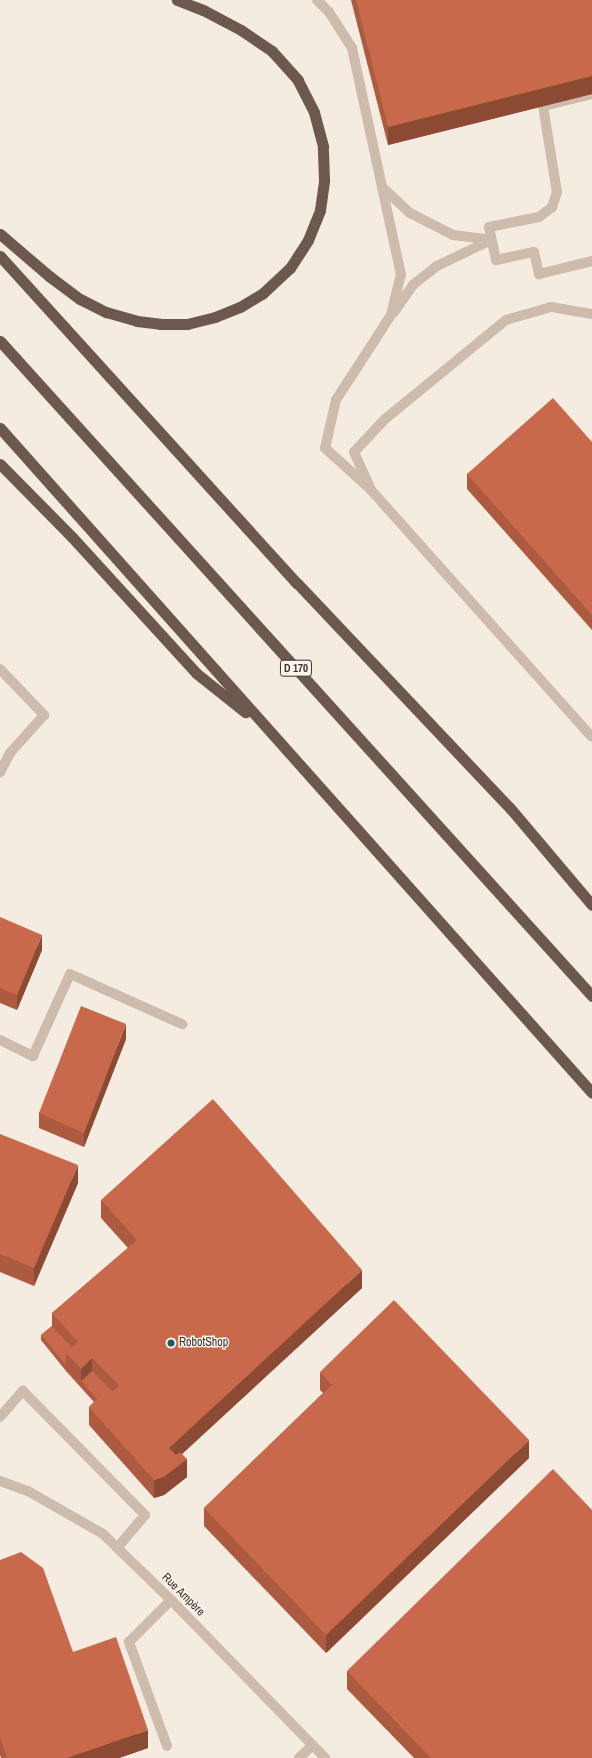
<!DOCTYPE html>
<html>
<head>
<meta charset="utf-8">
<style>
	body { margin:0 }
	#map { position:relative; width:592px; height:1758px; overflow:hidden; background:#f4ebe1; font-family:"Archivo Narrow",sans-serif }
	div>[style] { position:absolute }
	.service>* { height:10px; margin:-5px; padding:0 5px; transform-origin:5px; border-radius:5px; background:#cdbbac }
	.minor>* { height:10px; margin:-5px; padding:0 5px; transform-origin:5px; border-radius:5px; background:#cdbbac }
	.trunk>* { height:11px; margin:-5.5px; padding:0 5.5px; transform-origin:5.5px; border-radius:5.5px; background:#6c584f }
	.wall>* { inset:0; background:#ac5a40 }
	.shaded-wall>* { inset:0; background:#8c4a34 }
	.building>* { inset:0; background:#c8694b }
	.dots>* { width:11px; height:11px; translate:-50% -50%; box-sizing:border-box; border:2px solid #fbf5ee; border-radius:50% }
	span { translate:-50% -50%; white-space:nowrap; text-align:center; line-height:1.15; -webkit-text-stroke:3px #fbf5ee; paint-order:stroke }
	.shield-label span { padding:1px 3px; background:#fbf5ee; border:1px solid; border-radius:3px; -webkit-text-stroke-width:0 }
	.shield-label { font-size:11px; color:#3b302b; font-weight:700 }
	.poi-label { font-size:12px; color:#3b302b }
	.left { translate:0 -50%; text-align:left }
	.street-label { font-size:12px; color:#3b302b }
</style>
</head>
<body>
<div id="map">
	<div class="service">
		<i style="left:317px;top:0;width:17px;rotate:45deg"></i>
		<i style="left:329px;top:12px;width:43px;rotate:57.4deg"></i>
		<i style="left:352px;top:48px;width:231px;rotate:77.8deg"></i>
		<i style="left:401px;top:274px;width:42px;rotate:103.7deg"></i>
		<i style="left:391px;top:315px;width:101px;rotate:122.9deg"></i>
		<i style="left:336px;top:400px;width:49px;rotate:102.9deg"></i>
		<i style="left:325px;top:448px;width:58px;rotate:42.2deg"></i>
		<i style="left:592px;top:94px;width:50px;rotate:166.2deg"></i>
		<i style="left:543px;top:106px;width:87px;rotate:80.8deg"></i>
		<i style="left:557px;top:192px;width:16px;rotate:108deg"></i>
		<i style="left:552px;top:207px;width:16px;rotate:142deg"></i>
		<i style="left:539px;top:217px;width:51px;rotate:168.7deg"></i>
		<i style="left:489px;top:227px;width:34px;rotate:78deg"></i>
		<i style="left:496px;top:260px;width:39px;rotate:-12deg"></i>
		<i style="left:534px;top:252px;width:23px;rotate:77deg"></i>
		<i style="left:539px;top:274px;width:55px;rotate:-13.8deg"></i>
		<i style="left:382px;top:187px;width:38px;rotate:43deg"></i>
		<i style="left:410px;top:213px;width:48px;rotate:27.1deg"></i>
		<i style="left:453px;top:235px;width:38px;rotate:7deg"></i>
		<i style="left:491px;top:240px;width:60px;rotate:154.3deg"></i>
		<i style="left:437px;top:266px;width:31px;rotate:142deg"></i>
		<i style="left:413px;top:285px;width:33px;rotate:125deg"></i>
		<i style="left:592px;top:314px;width:42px;rotate:-170.3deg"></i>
		<i style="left:551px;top:307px;width:47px;rotate:163.9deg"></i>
		<i style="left:506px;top:320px;width:156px;rotate:140.7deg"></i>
		<i style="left:385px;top:419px;width:45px;rotate:133.2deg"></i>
		<i style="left:354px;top:452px;width:42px;rotate:65.9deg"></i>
		<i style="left:371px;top:490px;width:331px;rotate:48.2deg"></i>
		<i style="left:0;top:669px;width:64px;rotate:46.3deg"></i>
		<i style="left:44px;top:715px;width:51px;rotate:131.8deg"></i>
		<i style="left:10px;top:753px;width:22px;rotate:117deg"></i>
		<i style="left:0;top:1040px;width:37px;rotate:26deg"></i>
		<i style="left:33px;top:1056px;width:90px;rotate:-65.7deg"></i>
		<i style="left:70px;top:974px;width:123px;rotate:24.1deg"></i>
		<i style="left:0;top:1417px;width:35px;rotate:-49deg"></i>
		<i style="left:23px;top:1391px;width:174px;rotate:45.5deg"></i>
		<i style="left:145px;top:1515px;width:43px;rotate:130.3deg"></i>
		<i style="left:167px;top:1746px;width:111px;rotate:-110.1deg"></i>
		<i style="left:129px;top:1642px;width:59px;rotate:-45deg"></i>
		<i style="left:299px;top:1758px;width:19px;rotate:-43deg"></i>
	</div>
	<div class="minor">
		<i style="left:0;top:1481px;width:30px;rotate:20deg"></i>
		<i style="left:28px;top:1491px;width:86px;rotate:29.8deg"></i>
		<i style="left:103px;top:1534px;width:95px;rotate:44.1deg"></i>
		<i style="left:171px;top:1600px;width:221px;rotate:45.7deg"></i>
	</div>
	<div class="trunk">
		<i style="left:0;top:234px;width:65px;rotate:40.6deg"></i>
		<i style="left:49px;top:276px;width:39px;rotate:37deg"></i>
		<i style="left:80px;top:299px;width:29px;rotate:27deg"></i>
		<i style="left:106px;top:312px;width:32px;rotate:16deg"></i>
		<i style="left:137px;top:321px;width:23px;rotate:7deg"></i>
		<i style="left:160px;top:324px;width:27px"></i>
		<i style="left:187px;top:324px;width:29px;rotate:-14deg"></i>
		<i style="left:215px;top:317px;width:27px;rotate:-22deg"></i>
		<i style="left:240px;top:307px;width:26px;rotate:-31deg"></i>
		<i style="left:262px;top:294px;width:38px;rotate:-43deg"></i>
		<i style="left:290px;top:268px;width:33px;rotate:-57deg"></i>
		<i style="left:308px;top:240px;width:32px;rotate:-68deg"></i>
		<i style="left:320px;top:210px;width:30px;rotate:-82deg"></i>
		<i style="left:324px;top:180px;width:34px;rotate:-92deg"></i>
		<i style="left:323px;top:146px;width:35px;rotate:-105deg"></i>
		<i style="left:314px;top:112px;width:36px;rotate:-117deg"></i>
		<i style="left:298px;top:80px;width:39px;rotate:-132deg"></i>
		<i style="left:272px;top:51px;width:37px;rotate:-146deg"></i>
		<i style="left:241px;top:30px;width:43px;rotate:-152.2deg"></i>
		<i style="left:203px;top:10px;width:28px;rotate:-159deg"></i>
		<i style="left:0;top:256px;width:442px;rotate:47.8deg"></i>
		<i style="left:297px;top:583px;width:310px;rotate:46.6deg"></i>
		<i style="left:510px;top:808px;width:127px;rotate:49.8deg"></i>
		<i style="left:0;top:341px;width:883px;rotate:47.89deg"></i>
		<i style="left:0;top:428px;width:890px;rotate:48.32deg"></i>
		<i style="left:0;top:464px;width:103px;rotate:45.4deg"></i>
		<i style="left:72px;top:537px;width:184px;rotate:47.6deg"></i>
		<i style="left:196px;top:673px;width:63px;rotate:38.5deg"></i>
	</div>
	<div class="wall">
		<i style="clip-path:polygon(351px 0,592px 0,592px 94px,388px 145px)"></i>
		<i style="clip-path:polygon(592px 442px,592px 630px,467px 489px,467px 474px)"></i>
		<i style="clip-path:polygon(0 917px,42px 950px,17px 1010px,0 1003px)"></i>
		<i style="clip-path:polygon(126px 1039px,84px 1147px,39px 1128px,39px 1113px)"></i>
		<i style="clip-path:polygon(0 1134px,78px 1183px,34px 1286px,0 1272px)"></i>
		<i style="clip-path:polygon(101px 1200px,362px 1288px,182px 1454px,187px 1477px,164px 1495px,154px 1498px,89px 1425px,89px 1407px,94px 1402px,66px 1371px,41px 1340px,41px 1335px,52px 1326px,52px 1313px,128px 1248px,101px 1218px)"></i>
		<i style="clip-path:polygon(320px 1372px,529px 1458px,326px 1653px,204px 1526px,204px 1508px,323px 1393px,320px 1390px)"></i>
		<i style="clip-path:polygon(0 1560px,73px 1652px,148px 1748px,119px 1758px,1px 1758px,0 1755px)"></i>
		<i style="clip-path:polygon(347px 1671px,592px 1758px,414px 1758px,347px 1689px)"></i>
	</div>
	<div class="shaded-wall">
		<i style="clip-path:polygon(592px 76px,592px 94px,388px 145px,388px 127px)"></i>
		<i style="clip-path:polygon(42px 935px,42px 950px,17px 1010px,17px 995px)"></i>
		<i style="clip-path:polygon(126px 1024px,126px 1039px,84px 1147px,84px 1133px)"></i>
		<i style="clip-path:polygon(78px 1165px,78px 1183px,34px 1286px,34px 1268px)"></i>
		<i style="clip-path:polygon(362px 1270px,362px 1288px,169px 1466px,169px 1448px)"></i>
		<i style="clip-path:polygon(92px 1358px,92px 1376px,81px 1381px,81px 1369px)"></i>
		<i style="clip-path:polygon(529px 1440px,529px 1458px,326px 1653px,326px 1635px)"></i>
		<i style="clip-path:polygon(187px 1459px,187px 1477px,164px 1495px,154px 1498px,154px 1480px)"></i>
		<i style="clip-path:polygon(148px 1730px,148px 1748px,119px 1758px,67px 1758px)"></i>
	</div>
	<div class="building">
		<i style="clip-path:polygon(356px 0,592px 0,592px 76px,388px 127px)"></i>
		<i style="clip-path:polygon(553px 398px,592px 442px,592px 615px,467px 474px)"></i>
		<i style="clip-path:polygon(0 917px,42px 935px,17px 995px,0 988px)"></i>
		<i style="clip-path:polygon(81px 1006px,126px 1024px,84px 1133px,39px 1113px)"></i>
		<i style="clip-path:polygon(213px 1099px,362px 1270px,169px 1448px,176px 1455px,180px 1452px,187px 1459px,164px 1477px,154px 1480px,89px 1407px,100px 1396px,104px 1401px,119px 1385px,92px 1358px,81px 1369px,66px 1353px,78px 1342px,52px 1313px,137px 1240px,101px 1200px)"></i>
		<i style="clip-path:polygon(0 1134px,78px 1165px,34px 1268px,0 1254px)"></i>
		<i style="clip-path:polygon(394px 1300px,529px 1440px,326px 1635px,204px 1508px,332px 1385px,320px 1372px)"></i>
		<i style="clip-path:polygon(52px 1326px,72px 1348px,66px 1353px,66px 1365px,41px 1335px)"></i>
		<i style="clip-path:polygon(92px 1371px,113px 1392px,104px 1401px,100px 1396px,97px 1399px,81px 1381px)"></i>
		<i style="clip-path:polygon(553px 1469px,592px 1510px,592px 1758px,431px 1758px,347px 1671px)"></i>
		<i style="clip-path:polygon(21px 1552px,43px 1568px,73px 1652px,116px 1637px,148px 1730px,67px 1758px,7px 1758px,0 1737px,0 1560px)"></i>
	</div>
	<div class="dots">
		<i style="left:171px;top:1343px;background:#1f5a5e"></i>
	</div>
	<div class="shield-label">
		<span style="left:296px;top:668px">D 170</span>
	</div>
	<div class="poi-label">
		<span class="left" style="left:179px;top:1343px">RobotShop</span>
	</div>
	<div class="street-label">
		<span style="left:183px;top:1595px;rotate:45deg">Rue Ampère</span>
	</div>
</div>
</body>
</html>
